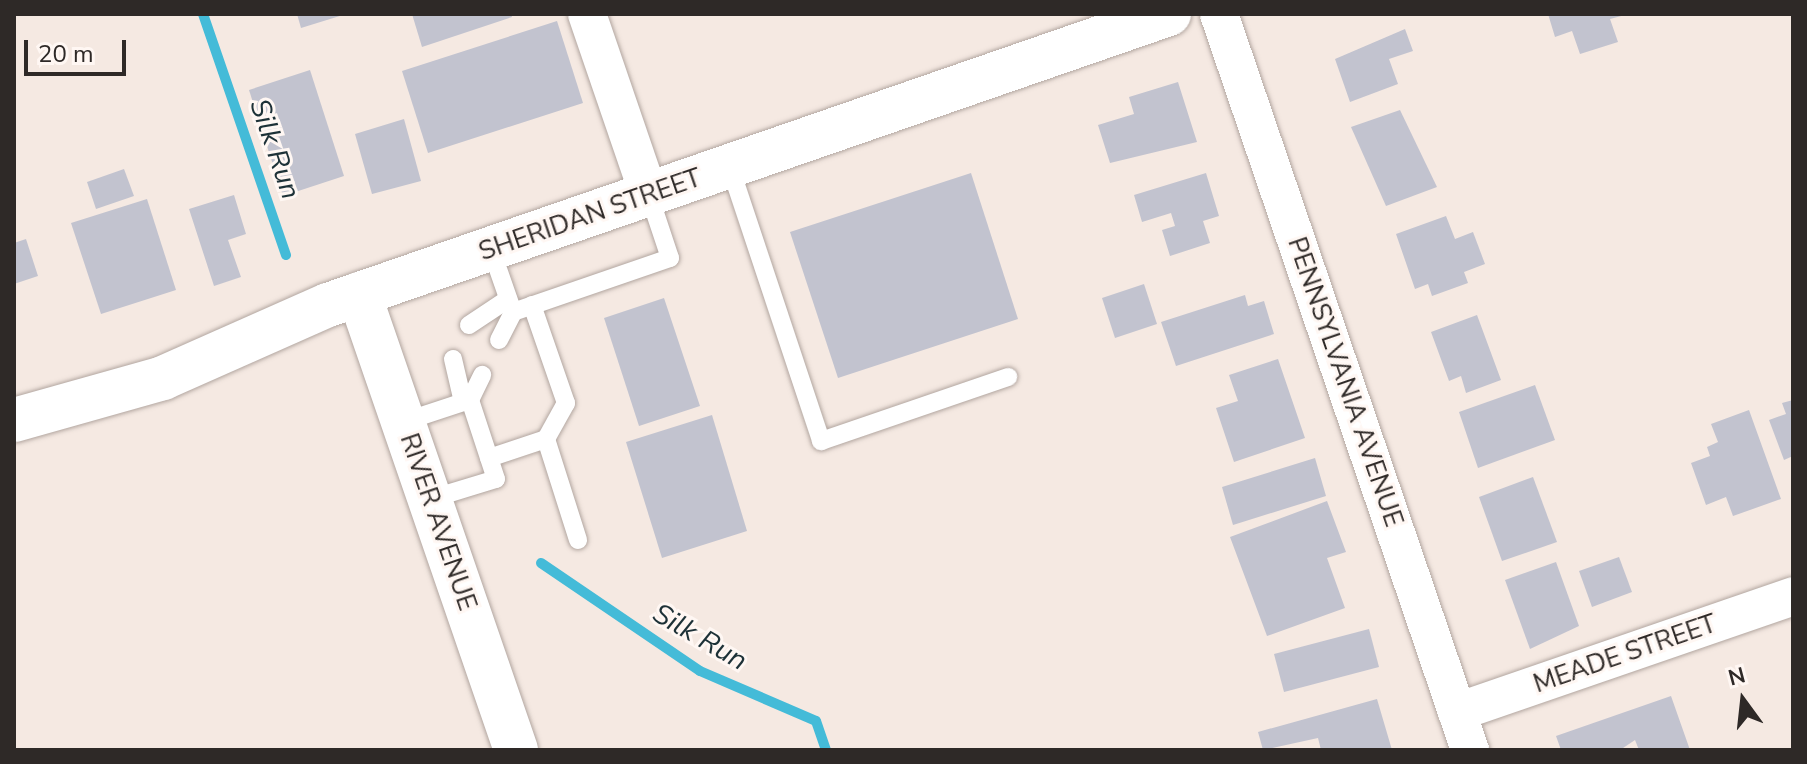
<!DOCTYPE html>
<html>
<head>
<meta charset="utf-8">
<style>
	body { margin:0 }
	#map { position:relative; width:1807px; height:764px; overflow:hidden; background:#f5e9e2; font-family:"Nunito Sans",sans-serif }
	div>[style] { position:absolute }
	.stream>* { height:10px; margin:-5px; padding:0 5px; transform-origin:5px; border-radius:5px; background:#44bbd8 }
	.building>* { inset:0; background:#c2c3cf }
	.roads { filter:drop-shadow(0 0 2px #b2a6a0) drop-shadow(0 0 2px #b2a6a0) }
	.service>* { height:18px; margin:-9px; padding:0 9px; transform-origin:9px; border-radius:9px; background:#fff }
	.minor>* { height:38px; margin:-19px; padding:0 19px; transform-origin:19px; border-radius:19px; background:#fff }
	.tertiary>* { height:44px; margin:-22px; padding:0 22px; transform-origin:22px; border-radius:22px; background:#fff }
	span { translate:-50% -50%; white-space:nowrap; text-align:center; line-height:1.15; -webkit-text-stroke:6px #fff7f3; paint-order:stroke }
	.street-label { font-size:26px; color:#2e2927 }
	.water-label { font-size:28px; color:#1d3137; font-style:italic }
	.frame { position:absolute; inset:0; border:16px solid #2e2927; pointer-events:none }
	.north { position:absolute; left:1703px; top:660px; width:80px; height:80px; -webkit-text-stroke:6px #fff7f3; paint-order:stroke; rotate:345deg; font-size:22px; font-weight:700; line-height:32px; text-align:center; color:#2e2927 }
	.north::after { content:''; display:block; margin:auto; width:28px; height:36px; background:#2e2927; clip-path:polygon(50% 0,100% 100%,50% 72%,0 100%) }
	.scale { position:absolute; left:24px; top:40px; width:102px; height:36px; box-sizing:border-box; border:4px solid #2e2927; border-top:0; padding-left:10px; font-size:24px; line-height:28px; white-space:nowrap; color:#2e2927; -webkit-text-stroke:6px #fff7f3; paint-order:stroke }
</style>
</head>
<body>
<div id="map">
	<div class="stream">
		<i style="left:203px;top:14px;width:255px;rotate:71deg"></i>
		<i style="left:541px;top:563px;width:192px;rotate:34.2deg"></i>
		<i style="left:700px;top:671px;width:126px;rotate:23.3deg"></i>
		<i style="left:816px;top:721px;width:31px;rotate:71deg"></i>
	</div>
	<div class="building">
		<i style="clip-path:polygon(297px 14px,343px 14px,343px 15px,301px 28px)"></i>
		<i style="clip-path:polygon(412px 14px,511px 14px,512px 17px,422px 47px)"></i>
		<i style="clip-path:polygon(1548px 14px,1625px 14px,1625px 15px,1610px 19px,1618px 42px,1580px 54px,1572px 31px,1555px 37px)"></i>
		<i style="clip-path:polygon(557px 21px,583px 103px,428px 153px,402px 71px)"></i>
		<i style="clip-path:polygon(1405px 29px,1413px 51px,1389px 59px,1398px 84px,1350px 102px,1335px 59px)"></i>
		<i style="clip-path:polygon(310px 70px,344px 176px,283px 196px,249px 90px)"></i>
		<i style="clip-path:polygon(1178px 82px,1197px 142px,1110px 163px,1098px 125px,1134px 114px,1129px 97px)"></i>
		<i style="clip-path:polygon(1400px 110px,1437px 187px,1386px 206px,1351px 127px)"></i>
		<i style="clip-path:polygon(404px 119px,421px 181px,372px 194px,355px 134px)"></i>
		<i style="clip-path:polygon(124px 169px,134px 196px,96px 209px,87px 182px)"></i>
		<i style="clip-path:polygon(971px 173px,1018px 319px,838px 378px,790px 232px)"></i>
		<i style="clip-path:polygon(1206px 173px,1219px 216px,1203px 221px,1210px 243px,1170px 256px,1162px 230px,1175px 226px,1171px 213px,1142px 222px,1134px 195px)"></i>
		<i style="clip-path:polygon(234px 195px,246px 234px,228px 240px,241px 277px,214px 286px,189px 209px)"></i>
		<i style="clip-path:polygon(147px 199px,176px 290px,101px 314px,71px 223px)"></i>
		<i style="clip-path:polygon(1446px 216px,1455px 239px,1473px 232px,1485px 264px,1464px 272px,1468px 283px,1432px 296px,1428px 284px,1415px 289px,1396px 234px)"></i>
		<i style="clip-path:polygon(26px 239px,38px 276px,14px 284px,14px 243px)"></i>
		<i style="clip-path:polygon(1144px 284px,1157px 324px,1115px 338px,1102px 298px)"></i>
		<i style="clip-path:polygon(1245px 295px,1248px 306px,1264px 301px,1274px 334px,1176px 366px,1161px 322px)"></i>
		<i style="clip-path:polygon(664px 298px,700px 406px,639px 426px,604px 318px)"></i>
		<i style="clip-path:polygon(1477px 315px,1501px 380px,1466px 393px,1461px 376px,1449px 381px,1431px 332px)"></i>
		<i style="clip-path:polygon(1278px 359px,1305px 438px,1234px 462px,1216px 408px,1238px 401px,1229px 375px)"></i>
		<i style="clip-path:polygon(1535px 385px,1555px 440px,1478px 468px,1459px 412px)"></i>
		<i style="clip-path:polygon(1793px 400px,1793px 456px,1784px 460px,1769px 420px,1786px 414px,1782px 403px)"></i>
		<i style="clip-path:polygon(1749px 410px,1781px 499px,1733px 516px,1726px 497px,1706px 505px,1691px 463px,1710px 456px,1707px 447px,1718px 442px,1711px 424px)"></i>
		<i style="clip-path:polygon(712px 415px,747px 531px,662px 558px,626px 442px)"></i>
		<i style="clip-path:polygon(1315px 458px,1326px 496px,1233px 525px,1222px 487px)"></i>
		<i style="clip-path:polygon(1533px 477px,1557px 542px,1502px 561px,1479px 497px)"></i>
		<i style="clip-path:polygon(1327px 501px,1346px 552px,1327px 558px,1345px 608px,1267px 636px,1230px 537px)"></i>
		<i style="clip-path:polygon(1619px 557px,1632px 592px,1592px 607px,1579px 571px)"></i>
		<i style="clip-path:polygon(1556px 562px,1579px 626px,1530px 649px,1505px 580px)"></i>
		<i style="clip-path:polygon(1369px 629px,1379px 667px,1284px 692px,1274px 654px)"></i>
		<i style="clip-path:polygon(1671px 696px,1690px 750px,1639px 750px,1635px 740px,1620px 750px,1561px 750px,1556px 736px)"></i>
		<i style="clip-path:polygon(1377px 699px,1392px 750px,1321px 750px,1318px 738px,1263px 750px,1258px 732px)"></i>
	</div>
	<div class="roads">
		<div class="service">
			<i style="left:730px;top:167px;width:289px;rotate:71.6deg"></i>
			<i style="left:821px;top:441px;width:198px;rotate:-18.9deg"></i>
			<i style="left:491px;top:249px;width:67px;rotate:70.8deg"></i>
			<i style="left:513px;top:312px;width:166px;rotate:-19deg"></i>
			<i style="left:670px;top:258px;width:66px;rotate:-108.4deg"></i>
			<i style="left:532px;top:305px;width:104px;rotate:70.9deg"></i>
			<i style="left:566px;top:403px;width:41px;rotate:119.1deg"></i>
			<i style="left:546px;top:439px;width:106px;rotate:72.4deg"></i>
			<i style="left:469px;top:325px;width:47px;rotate:-33.7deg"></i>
			<i style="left:499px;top:340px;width:31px;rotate:-63deg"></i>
			<i style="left:453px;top:359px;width:44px;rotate:76.9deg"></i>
			<i style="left:470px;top:400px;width:28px;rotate:-64deg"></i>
			<i style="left:403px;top:422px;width:71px;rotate:-18.2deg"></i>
			<i style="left:470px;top:400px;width:83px;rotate:71.8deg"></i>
			<i style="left:496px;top:479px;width:69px;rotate:163.1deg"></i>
			<i style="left:489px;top:458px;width:60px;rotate:-18.4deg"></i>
		</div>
		<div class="minor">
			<i style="left:587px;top:14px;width:191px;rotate:71.1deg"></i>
			<i style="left:1219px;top:14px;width:778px;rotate:71.17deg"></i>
			<i style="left:1457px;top:712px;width:355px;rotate:-19deg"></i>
		</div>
		<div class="tertiary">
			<i style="left:359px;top:294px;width:482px;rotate:71deg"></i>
			<i style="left:14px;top:420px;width:155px;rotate:-15.7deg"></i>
			<i style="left:163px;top:378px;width:180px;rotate:-23.9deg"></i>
			<i style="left:328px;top:305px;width:890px;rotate:-19.09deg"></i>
		</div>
	</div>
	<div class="street-label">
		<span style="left:590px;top:215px;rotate:-19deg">SHERIDAN STREET</span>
		<span style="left:1345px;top:382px;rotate:71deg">PENNSYLVANIA AVENUE</span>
		<span style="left:438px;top:522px;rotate:71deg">RIVER AVENUE</span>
		<span style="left:1625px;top:654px;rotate:-19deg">MEADE STREET</span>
	</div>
	<div class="water-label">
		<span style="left:275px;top:149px;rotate:71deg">Silk Run</span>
		<span style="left:700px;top:637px;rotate:30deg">Silk Run</span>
	</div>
	<div class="frame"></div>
	<div class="north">N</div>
	<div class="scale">20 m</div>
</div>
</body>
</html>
